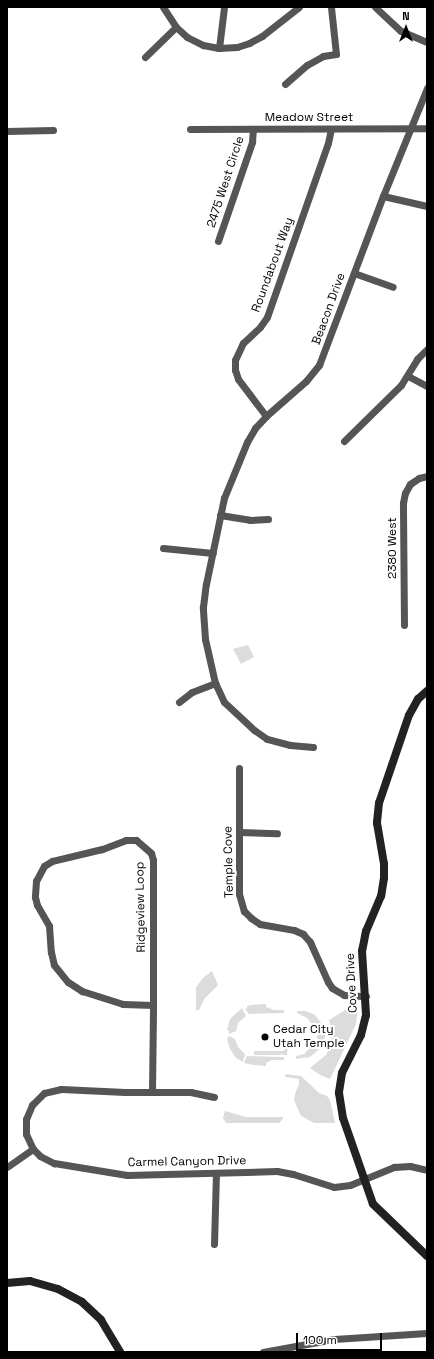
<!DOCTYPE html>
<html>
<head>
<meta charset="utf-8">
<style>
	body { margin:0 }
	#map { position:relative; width:434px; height:1359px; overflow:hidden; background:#fff; font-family:"Space Grotesk",sans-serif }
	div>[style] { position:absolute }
	.green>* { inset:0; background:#dcdcdc }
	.street>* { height:7px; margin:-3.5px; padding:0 3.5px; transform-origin:3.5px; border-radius:3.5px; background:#555 }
	.secondary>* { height:8px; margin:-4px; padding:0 4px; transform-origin:4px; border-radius:4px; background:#222 }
	.dots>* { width:11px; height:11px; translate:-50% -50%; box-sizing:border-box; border:2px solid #fff; border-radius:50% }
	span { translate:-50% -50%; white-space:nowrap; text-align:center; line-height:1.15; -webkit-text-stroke:4px #fff; paint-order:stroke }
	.street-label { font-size:12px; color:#000 }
	.poi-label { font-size:12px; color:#000 }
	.left { translate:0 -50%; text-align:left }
	.frame { position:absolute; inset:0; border:8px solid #000; pointer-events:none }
	.north { position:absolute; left:386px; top:8px; width:40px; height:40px; -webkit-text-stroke:3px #fff; paint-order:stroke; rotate:0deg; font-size:11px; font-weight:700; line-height:16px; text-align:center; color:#000 }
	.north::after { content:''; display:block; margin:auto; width:14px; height:18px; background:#000; clip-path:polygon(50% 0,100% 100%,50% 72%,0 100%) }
	.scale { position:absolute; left:296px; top:1333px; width:86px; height:18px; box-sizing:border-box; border:2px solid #000; border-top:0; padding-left:5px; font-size:12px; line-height:14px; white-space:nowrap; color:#000; -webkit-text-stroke:3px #fff; paint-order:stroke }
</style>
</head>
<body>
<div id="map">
	<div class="green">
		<i style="clip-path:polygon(248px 645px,254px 657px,241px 664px,233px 649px)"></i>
		<i style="clip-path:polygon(212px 971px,218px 985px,205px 998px,199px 1010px,196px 1010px,196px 987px,204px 977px)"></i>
		<i style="clip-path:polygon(352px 1002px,355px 1002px,358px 1006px,356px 1024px,330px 1079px,320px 1075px,310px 1068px,326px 1055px,330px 1048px,333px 1034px,329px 1020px,350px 1007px)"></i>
		<i style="clip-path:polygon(266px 1004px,266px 1007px,274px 1010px,284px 1010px,284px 1013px,249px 1014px,245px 1009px,247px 1008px,247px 1006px,251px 1005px)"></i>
		<i style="clip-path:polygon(242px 1008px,246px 1016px,238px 1023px,236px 1031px,229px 1034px,229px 1031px,227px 1030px,230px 1019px)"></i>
		<i style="clip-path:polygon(297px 1011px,306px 1011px,315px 1015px,324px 1027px,325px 1037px,321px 1048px,310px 1057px,296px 1059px,296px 1056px,304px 1054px,312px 1046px,315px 1047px,317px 1039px,317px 1026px,315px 1022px,312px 1024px,307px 1018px,297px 1013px)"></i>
		<i style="clip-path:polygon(229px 1036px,235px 1039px,238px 1047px,245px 1054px,243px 1062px,236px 1058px,230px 1049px,227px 1039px)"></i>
		<i style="clip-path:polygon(287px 1041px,288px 1041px,287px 1055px,283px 1055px,281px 1053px,281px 1055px,254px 1055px,254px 1051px,284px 1051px)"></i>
		<i style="clip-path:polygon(247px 1056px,284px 1057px,284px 1060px,272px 1060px,266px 1063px,266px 1066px,254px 1065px,244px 1063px)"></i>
		<i style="clip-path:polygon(286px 1074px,301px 1076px,319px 1093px,327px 1096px,330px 1100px,335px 1123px,314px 1123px,301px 1116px,294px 1100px,295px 1094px,299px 1084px,299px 1079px,285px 1077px)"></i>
		<i style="clip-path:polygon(225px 1111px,246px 1117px,283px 1117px,283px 1119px,279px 1123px,226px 1123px,223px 1118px)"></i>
	</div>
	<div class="street">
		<i style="left:163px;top:7px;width:24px;rotate:57deg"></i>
		<i style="left:176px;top:27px;width:15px;rotate:42deg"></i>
		<i style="left:187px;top:37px;width:18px;rotate:27deg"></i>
		<i style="left:203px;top:45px;width:16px;rotate:11deg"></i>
		<i style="left:219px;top:48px;width:18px;rotate:-3deg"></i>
		<i style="left:237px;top:47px;width:13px;rotate:-18deg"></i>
		<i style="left:249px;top:43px;width:15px;rotate:-28deg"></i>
		<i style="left:262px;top:36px;width:47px;rotate:-38.1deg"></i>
		<i style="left:375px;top:7px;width:35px;rotate:43deg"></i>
		<i style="left:401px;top:31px;width:28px;rotate:23deg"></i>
		<i style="left:219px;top:48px;width:41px;rotate:-83deg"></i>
		<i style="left:145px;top:57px;width:43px;rotate:-44.1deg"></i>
		<i style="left:285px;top:84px;width:29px;rotate:-41deg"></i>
		<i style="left:307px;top:65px;width:18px;rotate:-29deg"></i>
		<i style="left:323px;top:56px;width:13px;rotate:-9deg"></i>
		<i style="left:336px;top:54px;width:47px;rotate:-96.1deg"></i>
		<i style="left:190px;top:129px;width:237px;rotate:-0.2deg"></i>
		<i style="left:7px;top:131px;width:46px;rotate:-1.2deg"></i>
		<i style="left:383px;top:196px;width:45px;rotate:12.8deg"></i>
		<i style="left:218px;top:241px;width:105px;rotate:-71deg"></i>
		<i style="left:252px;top:142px;width:13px;rotate:-86deg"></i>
		<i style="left:354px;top:273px;width:41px;rotate:19.7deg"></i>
		<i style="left:408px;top:376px;width:21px;rotate:28deg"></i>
		<i style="left:266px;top:416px;width:46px;rotate:-127.1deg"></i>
		<i style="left:238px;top:379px;width:9px;rotate:-108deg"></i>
		<i style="left:235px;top:370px;width:10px;rotate:-90deg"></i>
		<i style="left:235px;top:360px;width:19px;rotate:-65deg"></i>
		<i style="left:243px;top:343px;width:23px;rotate:-43deg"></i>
		<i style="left:260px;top:327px;width:12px;rotate:-55deg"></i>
		<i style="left:267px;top:317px;width:184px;rotate:-70.7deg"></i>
		<i style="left:328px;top:143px;width:14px;rotate:-78deg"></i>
		<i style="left:344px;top:441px;width:80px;rotate:-44.5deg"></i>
		<i style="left:401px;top:385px;width:31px;rotate:-58deg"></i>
		<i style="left:417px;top:359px;width:14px;rotate:-45deg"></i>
		<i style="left:220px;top:515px;width:30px;rotate:9deg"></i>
		<i style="left:250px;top:520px;width:18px;rotate:-3deg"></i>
		<i style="left:163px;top:548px;width:50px;rotate:5.7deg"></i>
		<i style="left:404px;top:625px;width:122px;rotate:-90.5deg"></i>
		<i style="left:403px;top:503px;width:10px;rotate:-79deg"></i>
		<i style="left:405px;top:493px;width:10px;rotate:-61deg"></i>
		<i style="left:410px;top:484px;width:11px;rotate:-34deg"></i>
		<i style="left:419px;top:478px;width:8px;rotate:-14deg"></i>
		<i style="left:179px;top:702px;width:16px;rotate:-38deg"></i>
		<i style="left:192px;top:692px;width:25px;rotate:-21deg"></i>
		<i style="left:313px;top:747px;width:23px;rotate:-175deg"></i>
		<i style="left:290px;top:745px;width:24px;rotate:-165deg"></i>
		<i style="left:267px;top:739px;width:16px;rotate:-145deg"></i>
		<i style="left:254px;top:730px;width:41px;rotate:-137deg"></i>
		<i style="left:224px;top:702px;width:21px;rotate:-115deg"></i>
		<i style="left:215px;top:683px;width:45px;rotate:-102.8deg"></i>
		<i style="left:205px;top:639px;width:32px;rotate:-94deg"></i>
		<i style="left:203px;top:607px;width:23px;rotate:-83deg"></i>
		<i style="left:206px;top:584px;width:88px;rotate:-78.2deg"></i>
		<i style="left:224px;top:498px;width:61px;rotate:-67.7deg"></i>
		<i style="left:247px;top:442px;width:16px;rotate:-60deg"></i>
		<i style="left:255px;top:428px;width:16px;rotate:-47deg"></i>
		<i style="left:266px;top:416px;width:53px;rotate:-41.2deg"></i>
		<i style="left:306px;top:381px;width:21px;rotate:-51deg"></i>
		<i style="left:319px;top:365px;width:181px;rotate:-69.3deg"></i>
		<i style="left:383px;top:196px;width:117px;rotate:-67.8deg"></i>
		<i style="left:239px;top:768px;width:126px;rotate:90deg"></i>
		<i style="left:239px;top:894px;width:18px;rotate:74deg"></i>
		<i style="left:244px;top:911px;width:10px;rotate:45deg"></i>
		<i style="left:251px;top:918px;width:11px;rotate:34deg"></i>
		<i style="left:260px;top:924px;width:35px;rotate:10deg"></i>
		<i style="left:294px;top:930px;width:10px;rotate:24deg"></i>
		<i style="left:303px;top:934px;width:11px;rotate:49deg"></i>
		<i style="left:310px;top:942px;width:44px;rotate:65.8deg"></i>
		<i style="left:328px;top:982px;width:7px;rotate:56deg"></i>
		<i style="left:332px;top:988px;width:14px;rotate:30deg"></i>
		<i style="left:344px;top:995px;width:22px;rotate:3deg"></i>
		<i style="left:239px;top:832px;width:38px;rotate:2deg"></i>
		<i style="left:152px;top:1092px;width:87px;rotate:-89.3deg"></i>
		<i style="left:153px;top:1005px;width:145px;rotate:-90deg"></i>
		<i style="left:153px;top:860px;width:7px;rotate:-106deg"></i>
		<i style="left:151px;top:853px;width:20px;rotate:-139deg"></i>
		<i style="left:136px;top:840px;width:10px;rotate:180deg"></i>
		<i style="left:126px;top:840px;width:26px;rotate:159deg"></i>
		<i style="left:102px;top:849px;width:51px;rotate:166.5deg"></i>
		<i style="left:52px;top:861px;width:9px;rotate:148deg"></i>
		<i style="left:44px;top:866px;width:17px;rotate:118deg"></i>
		<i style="left:36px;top:881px;width:16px;rotate:94deg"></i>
		<i style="left:35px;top:897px;width:8px;rotate:76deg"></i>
		<i style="left:37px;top:905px;width:24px;rotate:60deg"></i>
		<i style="left:49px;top:926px;width:26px;rotate:86deg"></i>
		<i style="left:51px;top:952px;width:13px;rotate:77deg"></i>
		<i style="left:54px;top:965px;width:22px;rotate:51deg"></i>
		<i style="left:68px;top:982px;width:17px;rotate:33deg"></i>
		<i style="left:82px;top:991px;width:43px;rotate:17.6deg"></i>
		<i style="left:123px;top:1004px;width:30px;rotate:2deg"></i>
		<i style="left:214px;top:1097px;width:24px;rotate:-168deg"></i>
		<i style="left:191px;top:1092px;width:66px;rotate:180deg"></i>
		<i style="left:125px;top:1092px;width:64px;rotate:-177.3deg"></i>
		<i style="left:61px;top:1089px;width:17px;rotate:167deg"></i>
		<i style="left:44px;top:1093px;width:17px;rotate:135deg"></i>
		<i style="left:32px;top:1105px;width:15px;rotate:113deg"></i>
		<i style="left:26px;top:1119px;width:15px;rotate:90deg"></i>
		<i style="left:26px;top:1134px;width:17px;rotate:65deg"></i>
		<i style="left:33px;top:1149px;width:10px;rotate:45deg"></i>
		<i style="left:40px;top:1156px;width:16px;rotate:27deg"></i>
		<i style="left:54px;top:1163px;width:74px;rotate:9.3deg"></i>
		<i style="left:127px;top:1175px;width:150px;rotate:-1.5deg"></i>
		<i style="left:277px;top:1171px;width:16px;rotate:11deg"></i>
		<i style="left:293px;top:1174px;width:43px;rotate:17.6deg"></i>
		<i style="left:334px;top:1187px;width:16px;rotate:-7deg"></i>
		<i style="left:350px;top:1185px;width:48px;rotate:-22.2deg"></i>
		<i style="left:394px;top:1167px;width:16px;rotate:-4deg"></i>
		<i style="left:410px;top:1166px;width:17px;rotate:13deg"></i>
		<i style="left:7px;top:1167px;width:32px;rotate:-35deg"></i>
		<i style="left:214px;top:1244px;width:71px;rotate:-88.4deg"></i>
		<i style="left:263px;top:1352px;width:72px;rotate:-10.4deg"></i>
		<i style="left:334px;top:1339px;width:93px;rotate:-3.7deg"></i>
	</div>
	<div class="secondary">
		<i style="left:427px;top:691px;width:12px;rotate:138deg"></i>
		<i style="left:418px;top:699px;width:18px;rotate:119deg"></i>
		<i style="left:409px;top:715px;width:93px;rotate:108.8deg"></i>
		<i style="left:379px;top:803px;width:20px;rotate:96deg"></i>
		<i style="left:377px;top:823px;width:42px;rotate:80.3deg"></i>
		<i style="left:384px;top:864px;width:14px;rotate:90deg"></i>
		<i style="left:384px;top:878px;width:18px;rotate:99deg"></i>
		<i style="left:381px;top:896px;width:38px;rotate:113deg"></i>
		<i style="left:366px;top:931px;width:20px;rotate:101deg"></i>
		<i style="left:362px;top:951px;width:64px;rotate:86.4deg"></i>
		<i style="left:366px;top:1015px;width:21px;rotate:104deg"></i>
		<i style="left:361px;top:1035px;width:42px;rotate:116.6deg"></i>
		<i style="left:342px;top:1073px;width:20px;rotate:99deg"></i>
		<i style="left:339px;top:1093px;width:25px;rotate:81deg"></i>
		<i style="left:343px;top:1118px;width:91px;rotate:70.8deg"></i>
		<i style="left:373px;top:1204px;width:75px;rotate:43.9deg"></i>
		<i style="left:7px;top:1283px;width:23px;rotate:-5deg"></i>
		<i style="left:30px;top:1281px;width:29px;rotate:16deg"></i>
		<i style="left:58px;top:1289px;width:27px;rotate:28deg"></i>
		<i style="left:82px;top:1302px;width:26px;rotate:43deg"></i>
		<i style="left:101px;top:1320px;width:37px;rotate:59deg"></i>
	</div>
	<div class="dots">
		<i style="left:265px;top:1037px;background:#000"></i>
	</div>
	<div class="street-label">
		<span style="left:309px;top:118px">Meadow Street</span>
		<span style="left:226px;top:182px;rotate:-72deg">2475 West Circle</span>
		<span style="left:273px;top:265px;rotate:-70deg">Roundabout Way</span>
		<span style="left:329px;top:309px;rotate:-70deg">Beacon Drive</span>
		<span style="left:393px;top:548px;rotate:-90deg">2380 West</span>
		<span style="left:229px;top:862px;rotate:-91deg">Temple Cove</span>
		<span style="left:141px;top:907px;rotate:-91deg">Ridgeview Loop</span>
		<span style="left:352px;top:983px;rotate:-93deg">Cove Drive</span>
		<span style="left:187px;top:1162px;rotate:-1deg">Carmel Canyon Drive</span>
	</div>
	<div class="poi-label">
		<span class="left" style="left:273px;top:1037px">Cedar City<br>Utah Temple</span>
	</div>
	<div class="frame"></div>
	<div class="north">N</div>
	<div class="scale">100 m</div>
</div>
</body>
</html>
